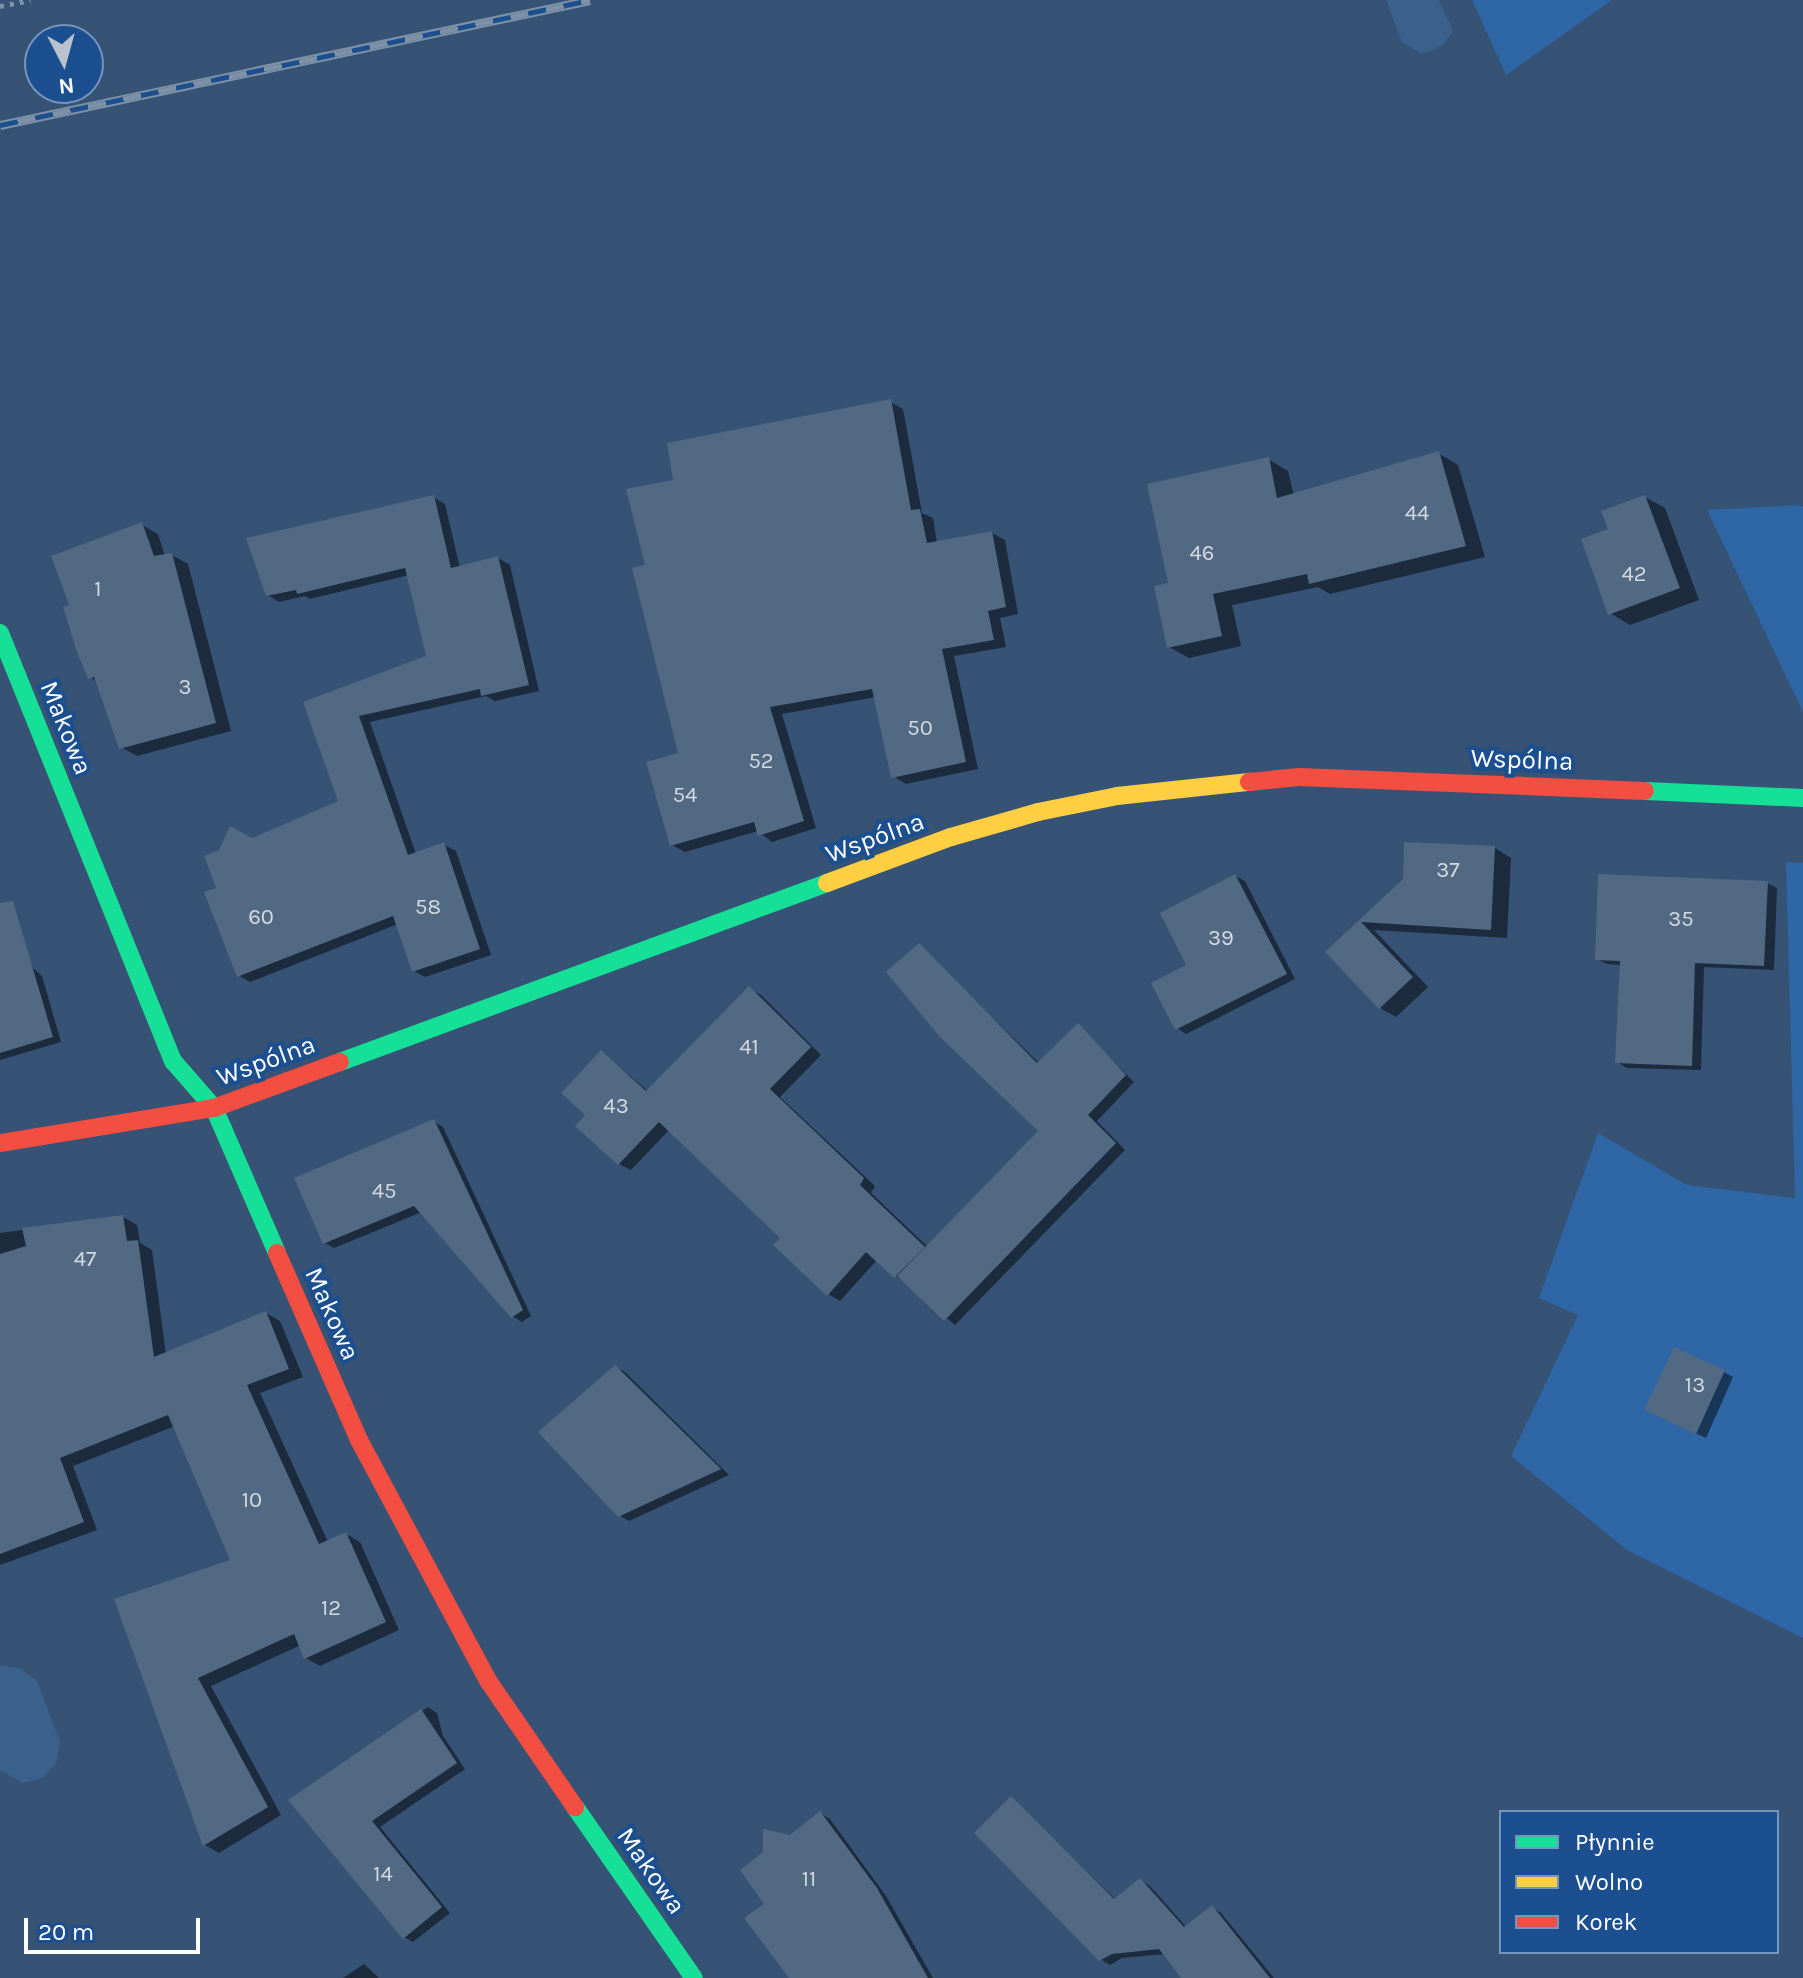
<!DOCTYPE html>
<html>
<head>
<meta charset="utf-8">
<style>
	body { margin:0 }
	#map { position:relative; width:1803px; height:1978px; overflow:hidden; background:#365274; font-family:Karla,sans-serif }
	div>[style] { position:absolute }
	.green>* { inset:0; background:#2f66a5 }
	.water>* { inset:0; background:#3b618d }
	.shadow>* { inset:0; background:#0007 }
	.building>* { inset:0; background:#526984 }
	.path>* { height:5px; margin-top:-2.5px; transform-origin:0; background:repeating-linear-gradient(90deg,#7d92a8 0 4px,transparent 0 10px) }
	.fast>* { height:18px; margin:-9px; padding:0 9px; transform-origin:9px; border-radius:9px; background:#16e098 }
	.slow>* { height:18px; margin:-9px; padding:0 9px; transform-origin:9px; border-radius:9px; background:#ffcf43 }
	.jam>* { height:18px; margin:-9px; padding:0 9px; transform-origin:9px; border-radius:9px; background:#f24e42 }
	.rail>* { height:9px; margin-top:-4.5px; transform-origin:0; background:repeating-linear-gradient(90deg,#1b4f8f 0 18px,#7e92a7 0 36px); box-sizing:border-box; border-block:2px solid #7e92a7 }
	span { translate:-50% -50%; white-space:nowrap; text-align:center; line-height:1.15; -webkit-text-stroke:8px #1b4f8f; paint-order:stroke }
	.number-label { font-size:22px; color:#d4dae0 }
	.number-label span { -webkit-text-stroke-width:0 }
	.street-label { font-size:26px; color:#fff }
	.legend { position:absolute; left:1499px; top:1810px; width:280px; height:144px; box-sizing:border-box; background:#1b4f8f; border:2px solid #7695bc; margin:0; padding:10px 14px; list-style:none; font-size:24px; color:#fff }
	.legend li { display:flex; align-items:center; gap:16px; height:40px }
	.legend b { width:40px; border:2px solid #7695bc }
	.north { position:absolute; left:24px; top:24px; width:80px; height:80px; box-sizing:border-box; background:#1b4f8f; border:2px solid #7695bc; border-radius:50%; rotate:174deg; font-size:22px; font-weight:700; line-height:32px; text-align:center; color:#fff }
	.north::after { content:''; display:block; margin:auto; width:28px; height:36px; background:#b9c2ce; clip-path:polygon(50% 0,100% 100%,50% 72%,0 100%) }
	.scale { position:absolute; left:24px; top:1918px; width:176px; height:36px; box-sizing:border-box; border:4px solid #fff; border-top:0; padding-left:10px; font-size:24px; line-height:28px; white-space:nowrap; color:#fff; -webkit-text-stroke:6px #1b4f8f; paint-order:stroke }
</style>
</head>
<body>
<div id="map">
	<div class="green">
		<i style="clip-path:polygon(1472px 0,1612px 0,1506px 75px)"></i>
		<i style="clip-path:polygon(1799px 505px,1803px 507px,1803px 712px,1707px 510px)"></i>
		<i style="clip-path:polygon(1786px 862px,1803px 863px,1803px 1638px,1627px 1550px,1511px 1456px,1578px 1315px,1539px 1298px,1598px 1133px,1687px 1185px,1795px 1198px)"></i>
	</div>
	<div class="water">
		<i style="clip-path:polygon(1386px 0,1439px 0,1453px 31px,1443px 45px,1422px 54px,1402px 42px)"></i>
		<i style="clip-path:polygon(0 1665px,21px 1669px,37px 1681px,60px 1742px,56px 1764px,42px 1778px,23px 1783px,0 1770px)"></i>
	</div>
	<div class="shadow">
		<i style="clip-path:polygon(890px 402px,903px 409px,922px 513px,933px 518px,937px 543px,992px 533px,1005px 540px,1018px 614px,1000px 618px,1006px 647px,954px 656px,978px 769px,906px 784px,893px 776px,876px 697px,782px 714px,816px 828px,772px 842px,758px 831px,685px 852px,672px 845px,680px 754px,648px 567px,676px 481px)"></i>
		<i style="clip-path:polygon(1438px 453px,1458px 465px,1485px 557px,1330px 594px,1318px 587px,1232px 605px,1241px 646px,1189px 658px,1169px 647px,1170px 585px,1268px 459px,1288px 471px,1294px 496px)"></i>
		<i style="clip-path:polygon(433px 497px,445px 504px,460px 568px,498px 558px,510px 565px,539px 691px,495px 701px,486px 696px,370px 722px,416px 854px,444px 845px,456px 851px,491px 955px,425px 977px,414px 971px,398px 924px,250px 982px,238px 975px,219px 889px,252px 840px,340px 802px,306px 703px,428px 658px,409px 575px,310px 599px,305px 596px,279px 602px,268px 595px)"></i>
		<i style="clip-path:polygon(1645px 497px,1665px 508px,1699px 600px,1630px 625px,1610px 613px,1610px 530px)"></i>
		<i style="clip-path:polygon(142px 525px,158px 534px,165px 556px,172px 555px,188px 564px,231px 731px,137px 756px,121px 747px,98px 682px,90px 677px,71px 606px)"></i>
		<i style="clip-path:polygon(1495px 848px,1511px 858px,1507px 938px,1374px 930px,1428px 987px,1396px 1017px,1380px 1008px,1328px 952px,1405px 880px)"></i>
		<i style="clip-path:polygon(1235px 876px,1245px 881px,1295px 979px,1186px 1034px,1177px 1028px,1188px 965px)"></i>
		<i style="clip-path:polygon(1767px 883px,1777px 888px,1774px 970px,1704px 967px,1701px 1070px,1627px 1068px,1617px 1062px,1622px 965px,1607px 964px,1597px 959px)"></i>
		<i style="clip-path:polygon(0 939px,42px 976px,61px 1042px,0 1060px)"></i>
		<i style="clip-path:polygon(919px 946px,1039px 1063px,1078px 1026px,1134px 1082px,1097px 1121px,1125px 1150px,955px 1325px,877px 1260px,840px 1301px,828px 1294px,783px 1238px,670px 1129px,631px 1170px,619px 1164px,588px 1115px,602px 1052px,648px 1091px,749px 988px,761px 995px,821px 1055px,780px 1097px,875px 1186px,871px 1193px,928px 1247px,1041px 1131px)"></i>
		<i style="clip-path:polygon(434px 1122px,443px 1127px,531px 1316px,522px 1322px,512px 1316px,422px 1212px,334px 1248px,325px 1243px)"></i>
		<i style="clip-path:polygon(123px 1217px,137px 1225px,140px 1243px,152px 1250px,166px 1354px,266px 1313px,280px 1321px,303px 1377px,260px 1393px,328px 1542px,346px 1534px,360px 1542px,399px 1630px,320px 1666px,306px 1658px,301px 1645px,211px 1686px,281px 1815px,219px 1853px,205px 1845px,117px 1601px,233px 1561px,175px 1426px,73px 1466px,97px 1530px,0 1565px,0 1233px)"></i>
		<i style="clip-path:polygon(615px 1367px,625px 1372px,729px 1475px,629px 1521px,619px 1515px)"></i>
		<i style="clip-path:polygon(1724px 1372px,1733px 1377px,1706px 1438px,1656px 1415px)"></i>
		<i style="clip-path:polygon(428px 1707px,437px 1713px,443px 1736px,465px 1769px,380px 1827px,450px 1913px,413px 1942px,404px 1937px,291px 1800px)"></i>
		<i style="clip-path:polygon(1011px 1798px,1116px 1900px,1140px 1880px,1150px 1886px,1187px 1928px,1212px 1907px,1221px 1913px,1274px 1978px,1184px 1978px,1165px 1954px,1122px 1958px,1110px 1965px,1100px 1959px)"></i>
		<i style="clip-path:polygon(820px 1813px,830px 1819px,886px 1896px,933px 1978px,803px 1978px,766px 1904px,791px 1837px)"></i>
		<i style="clip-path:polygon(364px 1964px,379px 1978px,343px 1978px)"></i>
	</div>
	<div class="building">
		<i style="clip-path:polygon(891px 399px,911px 510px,920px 509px,927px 543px,992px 531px,1006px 607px,988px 611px,994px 640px,942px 649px,966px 762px,891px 778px,872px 689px,770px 707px,804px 821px,758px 836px,754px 822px,670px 846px,646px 762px,678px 753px,632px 568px,645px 565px,626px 489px,673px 480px,667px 443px)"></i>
		<i style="clip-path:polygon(1439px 451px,1466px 546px,1309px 584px,1307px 574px,1213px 594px,1222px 636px,1167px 648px,1154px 586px,1168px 583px,1147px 484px,1269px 457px,1277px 498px)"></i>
		<i style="clip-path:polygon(434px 495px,451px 568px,498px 556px,529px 685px,481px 696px,480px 689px,359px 716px,408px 855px,444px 842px,480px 949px,412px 972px,393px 916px,237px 977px,204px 892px,216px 888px,204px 856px,219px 850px,230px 826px,252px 838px,338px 801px,303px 702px,426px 656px,405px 568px,297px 594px,296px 590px,266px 596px,246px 538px)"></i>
		<i style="clip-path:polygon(1645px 495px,1680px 588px,1608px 615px,1581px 539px,1608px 529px,1601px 511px)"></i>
		<i style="clip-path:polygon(142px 522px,154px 556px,172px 553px,216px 723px,119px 749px,94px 677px,88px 679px,77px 652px,63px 607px,69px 605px,51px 556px)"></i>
		<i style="clip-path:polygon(1404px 842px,1495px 846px,1491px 930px,1361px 922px,1413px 977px,1379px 1009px,1325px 952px,1403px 879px)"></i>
		<i style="clip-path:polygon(1235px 874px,1287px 974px,1175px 1030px,1151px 983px,1186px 965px,1160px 913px)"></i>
		<i style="clip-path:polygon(1598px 874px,1768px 881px,1764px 966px,1695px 963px,1692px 1066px,1615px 1063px,1620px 961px,1595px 960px)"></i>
		<i style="clip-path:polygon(13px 901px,53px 1037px,0 1053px,0 903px)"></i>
		<i style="clip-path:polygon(919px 943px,1037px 1063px,1078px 1023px,1126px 1075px,1088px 1115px,1116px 1143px,944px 1321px,897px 1276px,1038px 1131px,940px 1037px,886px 972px)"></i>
		<i style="clip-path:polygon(749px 986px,811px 1047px,770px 1089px,864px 1178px,860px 1185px,925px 1247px,894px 1278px,866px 1252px,827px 1296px,773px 1245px,780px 1238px,659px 1122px,618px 1165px,575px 1126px,585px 1115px,561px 1093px,601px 1050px,646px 1091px)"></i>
		<i style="clip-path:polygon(434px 1119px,523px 1310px,511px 1318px,414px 1206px,323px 1244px,294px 1178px)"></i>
		<i style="clip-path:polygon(123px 1215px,127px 1241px,138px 1240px,154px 1357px,266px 1311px,289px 1369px,247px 1385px,319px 1544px,346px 1532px,386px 1622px,304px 1659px,294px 1634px,198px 1678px,268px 1807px,203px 1846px,114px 1599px,230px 1560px,168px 1415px,60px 1458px,84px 1522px,0 1554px,0 1254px,26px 1246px,22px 1228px)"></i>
		<i style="clip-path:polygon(1674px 1347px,1725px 1370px,1696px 1434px,1644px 1410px)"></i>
		<i style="clip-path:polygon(615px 1365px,721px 1469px,618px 1517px,538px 1432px)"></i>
		<i style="clip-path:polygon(421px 1709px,457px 1763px,372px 1821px,442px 1907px,403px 1939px,288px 1800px)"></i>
		<i style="clip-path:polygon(1011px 1796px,1114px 1899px,1140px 1878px,1184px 1927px,1212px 1905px,1270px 1978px,1181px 1978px,1159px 1949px,1112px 1954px,1099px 1961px,974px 1833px)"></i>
		<i style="clip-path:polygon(820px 1811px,877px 1888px,928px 1978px,789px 1978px,744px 1918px,764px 1904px,740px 1870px,763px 1852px,763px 1829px,790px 1835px)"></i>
	</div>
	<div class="path">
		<i style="left:0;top:6px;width:31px;rotate:-11deg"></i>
	</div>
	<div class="fast">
		<i style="left:0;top:633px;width:462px;rotate:68deg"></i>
		<i style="left:173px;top:1061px;width:62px;rotate:48.9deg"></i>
		<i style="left:214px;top:1108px;width:158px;rotate:66.5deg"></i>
		<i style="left:1645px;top:791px;width:158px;rotate:2.5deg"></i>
		<i style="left:340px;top:1062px;width:519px;rotate:-20.18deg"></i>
		<i style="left:575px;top:1807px;width:208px;rotate:55.2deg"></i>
	</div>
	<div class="slow">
		<i style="left:827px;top:883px;width:132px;rotate:-20.4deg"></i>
		<i style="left:951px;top:837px;width:91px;rotate:-16deg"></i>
		<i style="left:1038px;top:812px;width:81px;rotate:-11.4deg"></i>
		<i style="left:1117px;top:796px;width:133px;rotate:-6.1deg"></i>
	</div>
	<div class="jam">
		<i style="left:1249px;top:782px;width:50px;rotate:-5.7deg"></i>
		<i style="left:1299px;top:777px;width:346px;rotate:2.3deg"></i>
		<i style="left:0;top:1143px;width:217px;rotate:-9.3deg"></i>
		<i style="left:214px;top:1108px;width:134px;rotate:-20.1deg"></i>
		<i style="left:277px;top:1253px;width:204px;rotate:66.3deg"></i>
		<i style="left:359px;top:1440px;width:275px;rotate:61.8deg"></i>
		<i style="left:489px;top:1682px;width:152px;rotate:55.5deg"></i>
	</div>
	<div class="rail">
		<i style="left:0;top:125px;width:603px;rotate:-11.96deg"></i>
	</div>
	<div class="number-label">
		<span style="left:1417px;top:514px">44</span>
		<span style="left:1202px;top:554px">46</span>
		<span style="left:1634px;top:575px">42</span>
		<span style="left:98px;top:590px">1</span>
		<span style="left:185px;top:688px">3</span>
		<span style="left:920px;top:729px">50</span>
		<span style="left:761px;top:762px">52</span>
		<span style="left:685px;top:796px">54</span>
		<span style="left:1448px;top:871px">37</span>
		<span style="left:428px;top:908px">58</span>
		<span style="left:261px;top:918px">60</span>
		<span style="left:1681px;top:920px">35</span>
		<span style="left:1221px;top:939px">39</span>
		<span style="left:749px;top:1048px">41</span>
		<span style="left:616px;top:1107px">43</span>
		<span style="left:384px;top:1192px">45</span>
		<span style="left:85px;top:1260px">47</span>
		<span style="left:1695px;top:1386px">13</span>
		<span style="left:252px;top:1501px">10</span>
		<span style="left:331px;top:1609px">12</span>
		<span style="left:383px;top:1875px">14</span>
		<span style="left:809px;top:1880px">11</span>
	</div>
	<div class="street-label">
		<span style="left:66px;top:728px;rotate:68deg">Makowa</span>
		<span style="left:1522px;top:760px;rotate:2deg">Wspólna</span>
		<span style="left:875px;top:838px;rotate:-20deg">Wspólna</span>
		<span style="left:266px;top:1061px;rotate:-20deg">Wspólna</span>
		<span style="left:332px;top:1314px;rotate:66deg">Makowa</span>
		<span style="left:651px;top:1871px;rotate:55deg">Makowa</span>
	</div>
	<ul class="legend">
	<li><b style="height:10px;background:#16e098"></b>Płynnie</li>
	<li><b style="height:10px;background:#ffcf43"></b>Wolno</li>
	<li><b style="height:10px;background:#f24e42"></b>Korek</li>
	</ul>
	<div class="north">N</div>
	<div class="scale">20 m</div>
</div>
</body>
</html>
